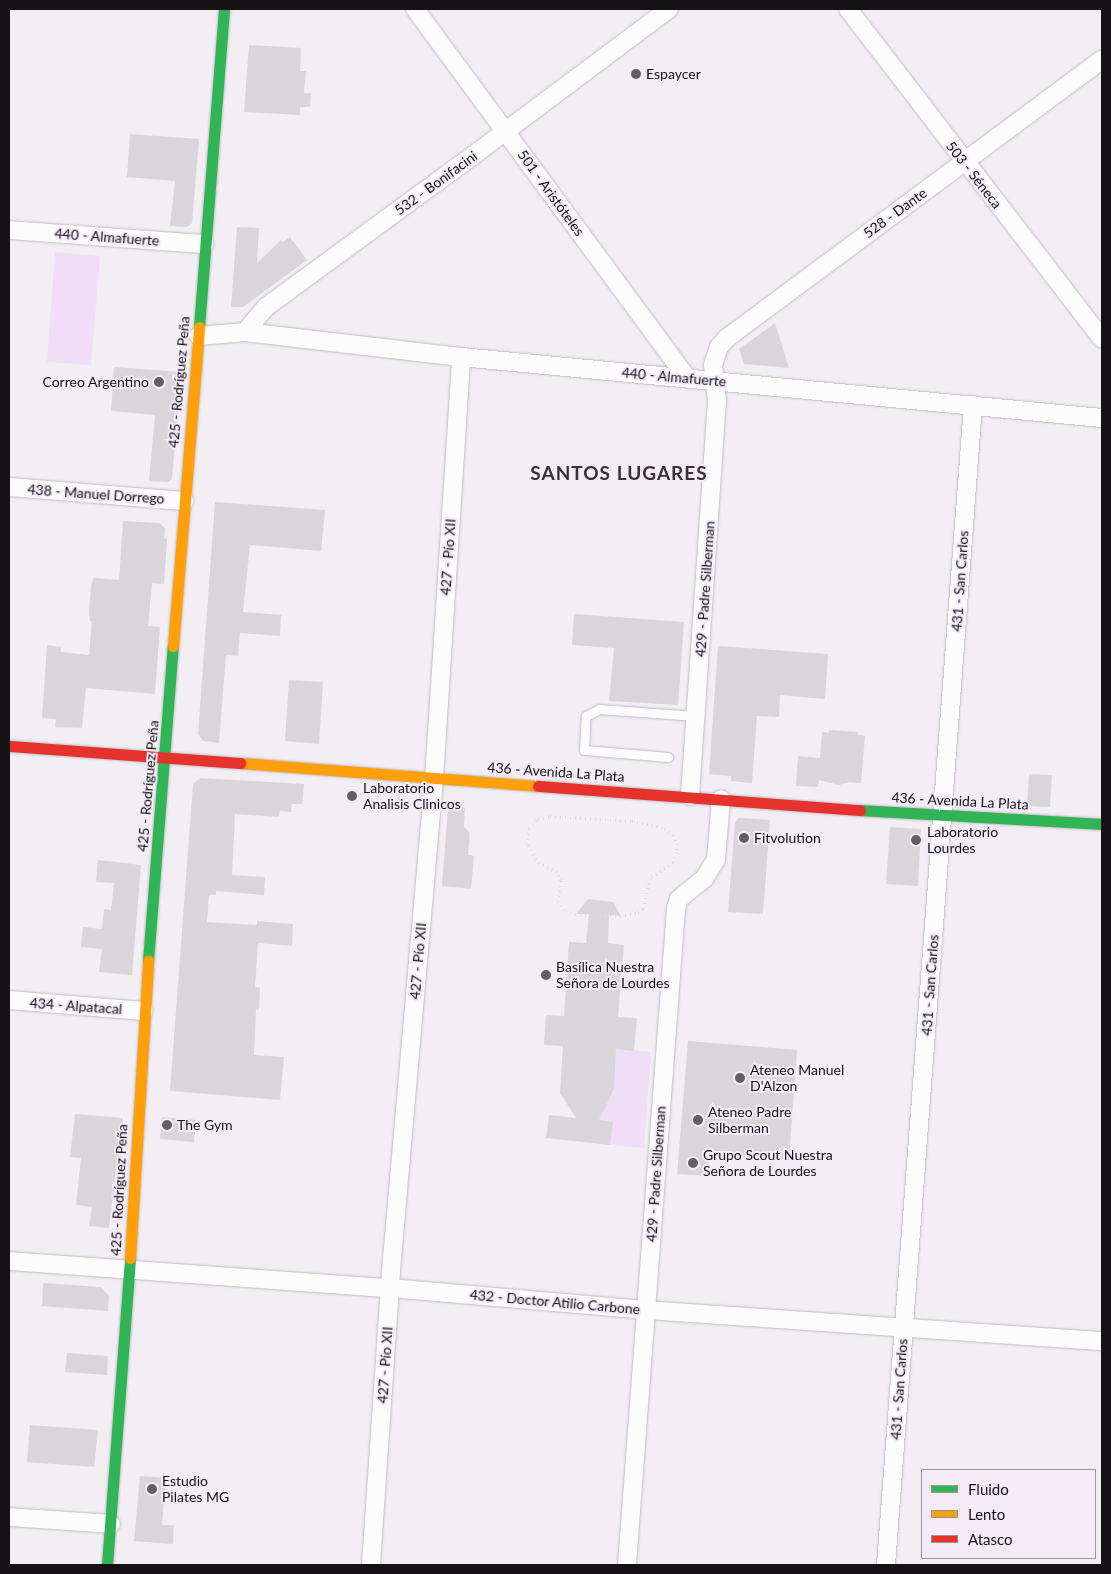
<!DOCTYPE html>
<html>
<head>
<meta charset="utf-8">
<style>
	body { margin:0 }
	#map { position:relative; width:1111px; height:1574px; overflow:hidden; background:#f2eef4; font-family:Lato,sans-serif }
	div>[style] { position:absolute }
	.green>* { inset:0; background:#efdef6 }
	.building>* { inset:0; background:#d9d6da }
	.path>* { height:3px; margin-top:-1.5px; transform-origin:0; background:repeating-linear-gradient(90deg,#dddbdd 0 1px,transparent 0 5px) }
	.roads { filter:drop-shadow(0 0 1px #bfbcc1) drop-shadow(0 0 1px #bfbcc1) }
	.lane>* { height:9px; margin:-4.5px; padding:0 4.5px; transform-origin:4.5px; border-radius:4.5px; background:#fdfcfd }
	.street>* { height:18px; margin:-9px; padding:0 9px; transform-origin:9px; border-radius:9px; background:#fdfcfd }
	.fast>* { height:11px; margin:-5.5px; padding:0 5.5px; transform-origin:5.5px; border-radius:5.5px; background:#30b455 }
	.slow>* { height:11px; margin:-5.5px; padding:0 5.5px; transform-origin:5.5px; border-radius:5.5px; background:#ff9f0a }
	.jam>* { height:11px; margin:-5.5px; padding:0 5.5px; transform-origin:5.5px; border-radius:5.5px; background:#e5322d }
	.dots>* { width:14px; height:14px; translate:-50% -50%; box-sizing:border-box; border:2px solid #f3ecf6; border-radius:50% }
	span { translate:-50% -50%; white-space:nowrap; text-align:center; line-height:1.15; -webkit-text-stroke:4px #f3ecf6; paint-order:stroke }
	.poi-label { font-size:14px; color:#151216 }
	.left { translate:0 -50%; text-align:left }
	.right { translate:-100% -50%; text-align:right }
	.street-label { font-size:14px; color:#151216 }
	.district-label { font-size:19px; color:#373239; font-weight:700; letter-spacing:1px }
	.frame { position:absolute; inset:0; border:10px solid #151216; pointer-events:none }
	.legend { position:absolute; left:921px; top:1469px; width:175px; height:90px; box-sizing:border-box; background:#f3ecf6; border:1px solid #9a959c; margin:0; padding:6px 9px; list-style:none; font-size:15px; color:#151216 }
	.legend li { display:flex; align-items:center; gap:10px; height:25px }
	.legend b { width:25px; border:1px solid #9a959c }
</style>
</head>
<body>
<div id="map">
	<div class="green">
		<i style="clip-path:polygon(55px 252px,100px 256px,91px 365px,47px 362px)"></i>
		<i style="clip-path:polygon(616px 1049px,651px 1052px,644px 1148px,610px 1145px,612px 1122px,595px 1120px)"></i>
	</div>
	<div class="building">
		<i style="clip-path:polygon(249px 45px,301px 48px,300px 71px,306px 71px,304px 93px,311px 93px,310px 107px,300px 107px,300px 115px,244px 112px)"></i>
		<i style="clip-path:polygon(130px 134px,199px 139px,192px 223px,187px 227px,170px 226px,175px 181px,127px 177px)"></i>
		<i style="clip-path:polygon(237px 227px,259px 228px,257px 263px,281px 240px,283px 242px,290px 237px,307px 260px,243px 307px,231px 307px)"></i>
		<i style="clip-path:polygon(775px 323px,789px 368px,744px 364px,739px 349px)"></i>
		<i style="clip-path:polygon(114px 367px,181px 372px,172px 479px,168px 482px,149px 481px,155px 415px,111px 411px)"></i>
		<i style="clip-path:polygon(215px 502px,325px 510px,321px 551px,250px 545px,243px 612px,281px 615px,280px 636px,240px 633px,238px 656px,226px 655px,219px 743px,203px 741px,198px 734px)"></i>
		<i style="clip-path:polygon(123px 521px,160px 523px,165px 529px,164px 538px,167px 539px,164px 584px,152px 583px,148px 626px,160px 627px,155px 694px,86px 688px,82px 728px,55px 727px,56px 719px,42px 718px,47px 645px,61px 647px,61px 652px,89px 655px,92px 621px,90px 621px,89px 613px,91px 585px,94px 578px,119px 580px)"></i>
		<i style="clip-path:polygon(574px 614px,684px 622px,678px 705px,609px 701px,614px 648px,572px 645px)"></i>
		<i style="clip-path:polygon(718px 646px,828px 654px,825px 699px,780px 695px,779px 717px,757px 716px,752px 783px,731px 781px,731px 776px,709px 774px)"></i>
		<i style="clip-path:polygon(289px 680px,323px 682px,319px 744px,285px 741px)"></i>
		<i style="clip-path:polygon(829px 730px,858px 732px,858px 735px,865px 736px,861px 783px,849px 782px,839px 785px,819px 780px,818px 787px,796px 786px,798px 756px,820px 758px,822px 732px,829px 733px)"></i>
		<i style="clip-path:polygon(1029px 774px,1052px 775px,1050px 807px,1027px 806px)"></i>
		<i style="clip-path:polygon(200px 778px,304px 784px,302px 804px,292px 804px,291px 812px,280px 811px,279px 817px,235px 814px,232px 875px,265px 877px,264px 895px,216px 891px,216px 895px,209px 895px,207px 922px,257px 925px,257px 921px,293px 924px,292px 946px,258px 943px,255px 987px,260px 988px,259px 1010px,256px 1010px,254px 1055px,284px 1057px,280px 1100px,170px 1091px,193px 784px)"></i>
		<i style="clip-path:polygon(448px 806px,465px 808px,464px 827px,470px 833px,468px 855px,474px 856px,471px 889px,442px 886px)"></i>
		<i style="clip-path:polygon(739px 818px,770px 820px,763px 914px,728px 912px,735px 822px)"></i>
		<i style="clip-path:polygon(890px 827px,921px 829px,918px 886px,886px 884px)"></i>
		<i style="clip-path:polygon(98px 860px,141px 865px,132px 975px,99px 972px,102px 949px,81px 947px,83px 927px,102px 929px,104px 909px,111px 910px,114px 883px,96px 882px)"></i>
		<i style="clip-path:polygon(588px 899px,613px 902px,621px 916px,609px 915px,608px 943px,624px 945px,618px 1017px,637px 1018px,634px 1051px,616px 1049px,614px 1089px,599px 1120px,613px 1122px,610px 1145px,546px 1138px,549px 1115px,576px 1118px,560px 1093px,563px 1046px,544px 1045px,546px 1015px,564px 1016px,569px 942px,586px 943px,589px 914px,576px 914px)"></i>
		<i style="clip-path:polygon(688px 1041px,797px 1050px,789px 1160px,710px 1154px,708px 1176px,677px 1174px)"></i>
		<i style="clip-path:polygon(75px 1114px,123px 1118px,121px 1161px,117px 1161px,109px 1228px,89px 1226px,92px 1207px,76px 1205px,81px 1158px,70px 1157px)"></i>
		<i style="clip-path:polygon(162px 1117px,196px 1120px,194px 1142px,160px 1139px)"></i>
		<i style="clip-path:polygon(43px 1283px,101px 1287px,109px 1296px,108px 1311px,42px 1306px)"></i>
		<i style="clip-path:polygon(67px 1353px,108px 1356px,107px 1375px,65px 1372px)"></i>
		<i style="clip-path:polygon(30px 1425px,98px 1430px,94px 1467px,27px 1462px)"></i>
		<i style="clip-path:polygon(140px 1476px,166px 1478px,162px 1525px,174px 1525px,173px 1544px,134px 1541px)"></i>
	</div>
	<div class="path">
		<i style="left:550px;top:816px;width:82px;rotate:3.5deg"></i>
		<i style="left:632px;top:821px;width:34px;rotate:12deg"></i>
		<i style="left:665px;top:828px;width:11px;rotate:41deg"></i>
		<i style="left:673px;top:835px;width:10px;rotate:66deg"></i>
		<i style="left:677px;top:844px;width:8px;rotate:90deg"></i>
		<i style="left:677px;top:852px;width:11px;rotate:112deg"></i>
		<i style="left:673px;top:862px;width:28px;rotate:145deg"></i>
		<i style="left:650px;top:878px;width:32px;rotate:103deg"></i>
		<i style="left:643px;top:909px;width:8px;rotate:150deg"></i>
		<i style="left:636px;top:913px;width:15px;rotate:169deg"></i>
		<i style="left:621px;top:916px;width:45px;rotate:-177.5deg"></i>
		<i style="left:576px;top:914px;width:13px;rotate:-162deg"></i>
		<i style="left:564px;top:910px;width:11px;rotate:-124deg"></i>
		<i style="left:558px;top:901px;width:21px;rotate:-82deg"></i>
		<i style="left:561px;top:880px;width:9px;rotate:-117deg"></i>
		<i style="left:557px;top:872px;width:20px;rotate:-153deg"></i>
		<i style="left:539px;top:863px;width:22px;rotate:-122deg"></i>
		<i style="left:527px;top:844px;width:16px;rotate:-83deg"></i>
		<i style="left:529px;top:828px;width:13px;rotate:-45deg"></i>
		<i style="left:538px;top:819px;width:12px;rotate:-14deg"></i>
		<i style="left:598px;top:923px;width:8px;rotate:-83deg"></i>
	</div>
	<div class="roads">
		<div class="lane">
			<i style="left:668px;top:757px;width:84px;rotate:-175.2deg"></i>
			<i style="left:584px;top:750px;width:34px;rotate:-87deg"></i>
			<i style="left:586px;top:716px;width:15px;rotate:-28deg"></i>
			<i style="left:599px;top:709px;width:97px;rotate:4.1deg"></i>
		</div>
		<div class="street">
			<i style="left:415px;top:9px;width:458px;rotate:53.6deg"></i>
			<i style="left:848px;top:9px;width:416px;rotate:52.4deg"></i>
			<i style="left:9px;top:230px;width:196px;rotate:4.1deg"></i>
			<i style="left:245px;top:332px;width:33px;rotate:-50deg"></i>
			<i style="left:266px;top:307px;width:249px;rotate:-36.2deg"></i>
			<i style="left:467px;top:160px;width:252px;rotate:-36.8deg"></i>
			<i style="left:199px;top:336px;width:46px;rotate:-5deg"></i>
			<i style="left:245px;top:332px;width:217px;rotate:6.6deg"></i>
			<i style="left:461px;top:357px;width:644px;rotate:5.44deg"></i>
			<i style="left:9px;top:487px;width:176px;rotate:4.6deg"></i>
			<i style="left:690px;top:796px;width:395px;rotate:-86.1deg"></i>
			<i style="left:717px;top:402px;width:37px;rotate:-96deg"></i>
			<i style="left:713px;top:365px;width:19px;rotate:-72deg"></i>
			<i style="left:719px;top:347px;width:12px;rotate:-48deg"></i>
			<i style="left:727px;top:338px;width:467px;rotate:-36.6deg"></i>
			<i style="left:9px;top:1000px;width:135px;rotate:4.7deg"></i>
			<i style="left:9px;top:1261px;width:382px;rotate:4.1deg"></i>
			<i style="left:390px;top:1288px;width:256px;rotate:4.9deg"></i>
			<i style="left:645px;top:1310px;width:458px;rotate:3.9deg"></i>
			<i style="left:9px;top:1517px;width:102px;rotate:3.9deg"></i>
			<i style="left:371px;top:1565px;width:307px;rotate:-86.1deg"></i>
			<i style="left:392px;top:1259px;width:482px;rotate:-85deg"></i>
			<i style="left:434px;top:779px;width:423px;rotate:-86.3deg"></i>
			<i style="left:627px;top:1565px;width:659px;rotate:-85.73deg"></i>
			<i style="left:676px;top:908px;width:9px;rotate:-72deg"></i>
			<i style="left:679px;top:899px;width:32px;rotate:-39deg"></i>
			<i style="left:704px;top:879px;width:22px;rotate:-58deg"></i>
			<i style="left:716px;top:860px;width:61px;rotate:-85.3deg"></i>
			<i style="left:886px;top:1565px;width:1163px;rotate:-85.71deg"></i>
		</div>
		<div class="fast">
			<i style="left:199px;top:327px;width:319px;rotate:-85.5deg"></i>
			<i style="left:860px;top:810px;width:242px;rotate:3.3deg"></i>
			<i style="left:148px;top:961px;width:316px;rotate:-85.5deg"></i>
			<i style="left:107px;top:1565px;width:308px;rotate:-85.7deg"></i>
		</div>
		<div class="slow">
			<i style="left:173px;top:646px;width:320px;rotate:-85.3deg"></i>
			<i style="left:240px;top:763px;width:299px;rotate:4.4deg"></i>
			<i style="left:130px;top:1258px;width:298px;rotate:-86.5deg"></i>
		</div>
		<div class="jam">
			<i style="left:9px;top:746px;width:232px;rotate:4.2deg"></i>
			<i style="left:538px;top:786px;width:323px;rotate:4.3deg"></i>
		</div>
	</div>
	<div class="dots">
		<i style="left:636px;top:74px;background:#625f64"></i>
		<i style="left:159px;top:382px;background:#625f64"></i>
		<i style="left:352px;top:796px;background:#625f64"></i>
		<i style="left:744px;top:838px;background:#625f64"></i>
		<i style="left:916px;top:840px;background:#625f64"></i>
		<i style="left:546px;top:975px;background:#625f64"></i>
		<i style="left:740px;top:1078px;background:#625f64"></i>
		<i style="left:698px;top:1120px;background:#625f64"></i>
		<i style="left:167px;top:1125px;background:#625f64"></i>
		<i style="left:693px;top:1163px;background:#625f64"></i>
		<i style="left:152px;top:1489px;background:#625f64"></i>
	</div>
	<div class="poi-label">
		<span class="left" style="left:646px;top:74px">Espaycer</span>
		<span class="right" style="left:149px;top:382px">Correo Argentino</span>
		<span class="left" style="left:363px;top:796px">Laboratorio<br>Analisis Clinicos</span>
		<span class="left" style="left:927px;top:840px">Laboratorio<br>Lourdes</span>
		<span class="left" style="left:754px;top:838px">Fitvolution</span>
		<span class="left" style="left:556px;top:975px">Basílica Nuestra<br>Señora de Lourdes</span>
		<span class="left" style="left:750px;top:1078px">Ateneo Manuel<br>D'Alzon</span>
		<span class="left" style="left:708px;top:1120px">Ateneo Padre<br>Silberman</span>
		<span class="left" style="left:177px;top:1125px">The Gym</span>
		<span class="left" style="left:703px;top:1163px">Grupo Scout Nuestra<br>Señora de Lourdes</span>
		<span class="left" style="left:162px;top:1489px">Estudio<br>Pilates MG</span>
	</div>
	<div class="street-label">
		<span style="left:974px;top:175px;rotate:52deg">503 - Séneca</span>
		<span style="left:436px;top:183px;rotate:-36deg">532 - Bonifacini</span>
		<span style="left:551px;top:193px;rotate:54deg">501 - Aristóteles</span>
		<span style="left:895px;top:213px;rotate:-36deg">528 - Dante</span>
		<span style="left:107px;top:237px;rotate:4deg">440 - Almafuerte</span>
		<span style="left:674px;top:377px;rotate:5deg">440 - Almafuerte</span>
		<span style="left:179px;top:382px;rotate:-85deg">425 - Rodríguez Peña</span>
		<span style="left:96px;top:494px;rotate:4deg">438 - Manuel Dorrego</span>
		<span style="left:448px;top:557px;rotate:-86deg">427 - Pío XII</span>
		<span style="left:960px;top:581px;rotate:-86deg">431 - San Carlos</span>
		<span style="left:705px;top:589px;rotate:-86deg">429 - Padre Silberman</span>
		<span style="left:556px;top:772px;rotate:4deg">436 - Avenida La Plata</span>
		<span style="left:148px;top:786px;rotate:-85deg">425 - Rodríguez Peña</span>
		<span style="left:960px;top:801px;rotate:3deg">436 - Avenida La Plata</span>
		<span style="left:418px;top:961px;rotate:-85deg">427 - Pío XII</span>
		<span style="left:930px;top:985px;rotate:-86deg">431 - San Carlos</span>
		<span style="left:76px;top:1006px;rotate:4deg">434 - Alpatacal</span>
		<span style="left:656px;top:1174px;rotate:-86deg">429 - Padre Silberman</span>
		<span style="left:119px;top:1190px;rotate:-87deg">425 - Rodríguez Peña</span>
		<span style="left:555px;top:1302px;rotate:5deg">432 - Doctor Atilio Carbone</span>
		<span style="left:385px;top:1365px;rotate:-86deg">427 - Pío XII</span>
		<span style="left:899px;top:1389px;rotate:-86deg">431 - San Carlos</span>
	</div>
	<div class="district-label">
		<span style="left:619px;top:473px">SANTOS LUGARES</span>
	</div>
	<div class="frame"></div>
	<ul class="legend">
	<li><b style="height:6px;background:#30b455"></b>Fluido</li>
	<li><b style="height:6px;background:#ff9f0a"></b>Lento</li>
	<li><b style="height:6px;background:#e5322d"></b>Atasco</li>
	</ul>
</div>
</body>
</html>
